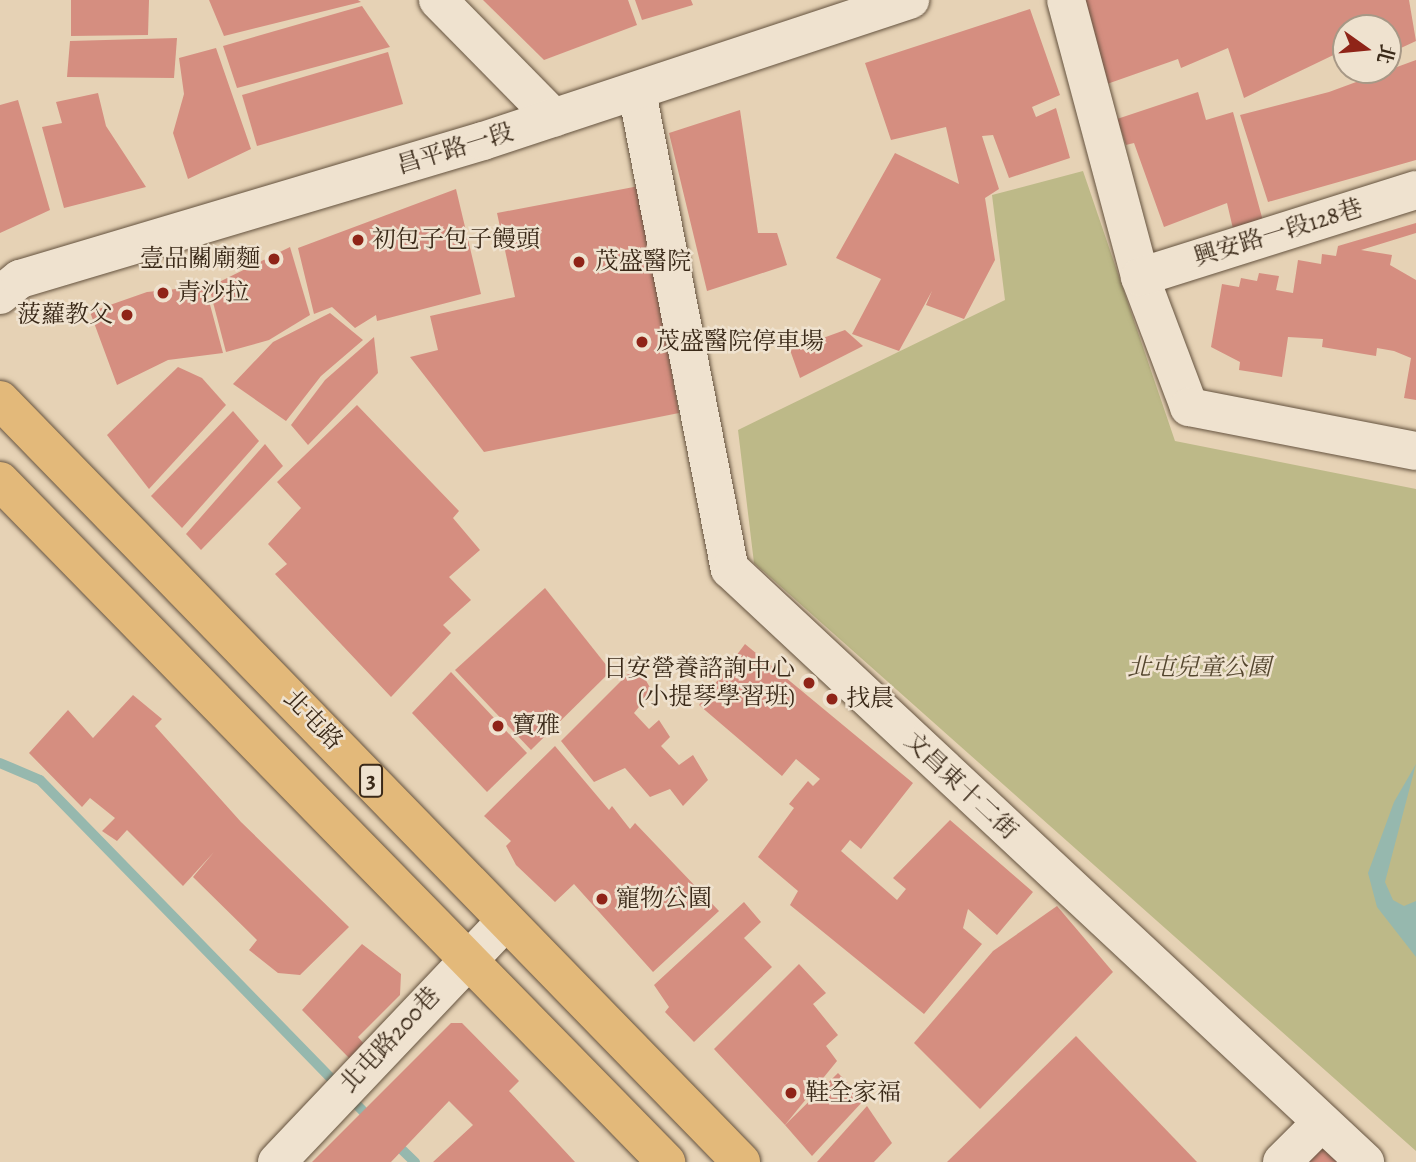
<!DOCTYPE html>
<html>
<head>
<meta charset="utf-8">
<style>
	body { margin:0 }
	#map { position:relative; width:1416px; height:1162px; overflow:hidden; background:#e6d2b5; font-family:Alegreya,"Noto Serif TC",serif }
	div>[style] { position:absolute }
	.green>* { inset:0; background:#bdb988 }
	.water>* { inset:0; background:#96b8ae }
	.stream>* { height:10px; margin:-5px; padding:0 5px; transform-origin:5px; border-radius:5px; background:#96b8ae }
	.building>* { inset:0; background:#d58e80 }
	.roads { filter:drop-shadow(0 0 2px #65533f) drop-shadow(0 0 2px #65533f) }
	.minor>* { height:38px; margin:-19px; padding:0 19px; transform-origin:19px; border-radius:19px; background:#efe2cf }
	.major>* { height:38px; margin:-19px; padding:0 19px; transform-origin:19px; border-radius:19px; background:#e3b97a }
	.dots>* { width:19px; height:19px; translate:-50% -50%; box-sizing:border-box; border:4px solid #efe2cf; border-radius:50% }
	span { translate:-50% -50%; white-space:nowrap; text-align:center; line-height:1.15; -webkit-text-stroke:5px #efe2cf; paint-order:stroke }
	.shield-label span { padding:2px 5px; background:#efe2cf; border:2px solid; border-radius:5px; -webkit-text-stroke-width:0 }
	.shield-label { font-size:23px; color:#3a2918; font-weight:700 }
	.street-label { font-size:24px; color:#3a2918 }
	.poi-label { font-size:24px; color:#3a2918 }
	.left { translate:0 -50%; text-align:left }
	.right { translate:-100% -50%; text-align:right }
	.park-label { font-size:24px; color:#54462e; font-style:italic }
	.north { position:absolute; left:1332px; top:14px; width:70px; height:70px; box-sizing:border-box; background:#efe2cf; border:2px solid #a79886; border-radius:50%; rotate:105deg; font-size:19px; font-weight:700; line-height:28px; text-align:center; color:#3a2918 }
	.north::after { content:''; display:block; margin:auto; width:24px; height:32px; background:#8f2418; clip-path:polygon(50% 0,100% 100%,50% 72%,0 100%) }
</style>
</head>
<body>
<div id="map">
	<div class="green">
		<i style="clip-path:polygon(1083px 171px,1175px 441px,1416px 489px,1416px 1151px,754px 563px,738px 430px,1005px 300px,992px 195px)"></i>
	</div>
	<div class="water">
		<i style="clip-path:polygon(1416px 764px,1385px 882px,1393px 900px,1404px 906px,1416px 901px,1416px 957px,1377px 907px,1368px 873px,1394px 802px)"></i>
	</div>
	<div class="stream">
		<i style="left:0;top:763px;width:43px;rotate:23deg"></i>
		<i style="left:40px;top:780px;width:477px;rotate:45.7deg"></i>
		<i style="left:392px;top:1140px;width:32px;rotate:44deg"></i>
	</div>
	<div class="building">
		<i style="clip-path:polygon(71px 0,149px 0,148px 35px,71px 36px)"></i>
		<i style="clip-path:polygon(209px 0,358px 0,361px 2px,224px 36px)"></i>
		<i style="clip-path:polygon(483px 0,628px 0,637px 25px,544px 60px)"></i>
		<i style="clip-path:polygon(635px 0,691px 0,693px 5px,642px 20px)"></i>
		<i style="clip-path:polygon(1086px 0,1409px 0,1416px 41px,1388px 54px,1388px 28px,1346px 28px,1346px 49px,1244px 98px,1228px 48px,1181px 68px,1178px 59px,1107px 84px,1082px 7px)"></i>
		<i style="clip-path:polygon(362px 6px,390px 47px,237px 88px,223px 46px)"></i>
		<i style="clip-path:polygon(1030px 9px,1060px 95px,1032px 107px,1036px 117px,1056px 108px,1070px 158px,1009px 178px,993px 135px,982px 136px,999px 189px,985px 198px,995px 260px,964px 319px,926px 305px,932px 291px,899px 351px,852px 334px,881px 279px,836px 258px,895px 153px,959px 184px,946px 127px,891px 140px,865px 63px)"></i>
		<i style="clip-path:polygon(177px 38px,174px 78px,67px 77px,70px 41px)"></i>
		<i style="clip-path:polygon(216px 48px,251px 149px,188px 179px,173px 133px,184px 94px,179px 58px)"></i>
		<i style="clip-path:polygon(388px 52px,403px 104px,257px 146px,242px 95px)"></i>
		<i style="clip-path:polygon(1416px 60px,1416px 160px,1268px 202px,1240px 115px,1329px 92px)"></i>
		<i style="clip-path:polygon(1198px 92px,1206px 120px,1233px 112px,1263px 221px,1234px 233px,1227px 203px,1164px 227px,1134px 143px,1126px 145px,1117px 119px)"></i>
		<i style="clip-path:polygon(98px 93px,106px 126px,146px 187px,64px 208px,42px 127px,62px 123px,56px 102px)"></i>
		<i style="clip-path:polygon(18px 100px,50px 210px,0 233px,0 105px)"></i>
		<i style="clip-path:polygon(740px 110px,758px 233px,777px 233px,787px 265px,707px 291px,669px 133px)"></i>
		<i style="clip-path:polygon(639px 186px,679px 413px,484px 452px,410px 357px,438px 350px,430px 316px,515px 297px,497px 213px)"></i>
		<i style="clip-path:polygon(456px 189px,481px 294px,377px 321px,376px 315px,355px 328px,332px 307px,314px 314px,298px 248px)"></i>
		<i style="clip-path:polygon(1416px 223px,1416px 233px,1361px 250px,1392px 255px,1390px 265px,1416px 280px,1416px 400px,1404px 398px,1411px 358px,1394px 351px,1377px 348px,1376px 356px,1322px 347px,1323px 339px,1288px 337px,1282px 377px,1239px 370px,1240px 362px,1211px 347px,1222px 284px,1239px 287px,1241px 278px,1257px 281px,1259px 273px,1279px 276px,1276px 290px,1293px 293px,1298px 260px,1321px 264px,1322px 254px,1336px 256px,1338px 246px)"></i>
		<i style="clip-path:polygon(290px 247px,310px 315px,269px 340px,226px 352px,209px 287px)"></i>
		<i style="clip-path:polygon(205px 286px,223px 353px,168px 360px,117px 385px,90px 312px,147px 292px)"></i>
		<i style="clip-path:polygon(330px 313px,363px 340px,321px 376px,286px 421px,233px 384px,273px 342px)"></i>
		<i style="clip-path:polygon(845px 330px,863px 346px,800px 378px,790px 350px)"></i>
		<i style="clip-path:polygon(374px 337px,378px 373px,308px 445px,291px 425px,325px 380px)"></i>
		<i style="clip-path:polygon(178px 367px,202px 378px,226px 405px,149px 489px,107px 435px)"></i>
		<i style="clip-path:polygon(357px 405px,459px 511px,453px 518px,480px 550px,449px 577px,471px 600px,443px 625px,451px 633px,391px 697px,275px 574px,287px 564px,268px 544px,301px 508px,277px 482px)"></i>
		<i style="clip-path:polygon(233px 411px,259px 441px,182px 528px,151px 496px)"></i>
		<i style="clip-path:polygon(265px 444px,283px 466px,201px 550px,186px 534px)"></i>
		<i style="clip-path:polygon(545px 588px,611px 671px,531px 750px,455px 670px)"></i>
		<i style="clip-path:polygon(745px 644px,913px 783px,861px 849px,850px 840px,841px 851px,897px 900px,906px 889px,893px 878px,950px 820px,1033px 892px,997px 935px,968px 909px,963px 928px,982px 944px,924px 1014px,790px 905px,798px 891px,758px 857px,794px 808px,789px 804px,808px 781px,813px 786px,820px 779px,796px 759px,782px 776px,699px 705px)"></i>
		<i style="clip-path:polygon(637px 665px,652px 691px,634px 713px,649px 729px,659px 720px,670px 737px,661px 746px,679px 765px,693px 755px,708px 780px,683px 806px,670px 789px,650px 797px,625px 768px,594px 782px,561px 741px)"></i>
		<i style="clip-path:polygon(451px 672px,527px 753px,487px 792px,412px 713px)"></i>
		<i style="clip-path:polygon(133px 695px,162px 719px,155px 726px,241px 822px,349px 927px,300px 975px,278px 973px,249px 950px,257px 940px,193px 877px,214px 852px,183px 886px,127px 830px,117px 841px,102px 831px,115px 818px,90px 798px,82px 807px,29px 753px,68px 710px,93px 738px)"></i>
		<i style="clip-path:polygon(555px 746px,609px 810px,612px 806px,630px 829px,635px 823px,719px 911px,653px 972px,574px 884px,555px 902px,516px 865px,506px 846px,511px 841px,484px 816px)"></i>
		<i style="clip-path:polygon(744px 902px,761px 922px,744px 938px,772px 967px,694px 1042px,665px 1012px,669px 1007px,654px 985px)"></i>
		<i style="clip-path:polygon(1057px 906px,1113px 972px,980px 1109px,914px 1043px,993px 951px)"></i>
		<i style="clip-path:polygon(362px 944px,401px 974px,400px 995px,358px 1037px,364px 1044px,351px 1060px,302px 1010px)"></i>
		<i style="clip-path:polygon(799px 964px,826px 993px,813px 1004px,838px 1035px,826px 1046px,837px 1061px,785px 1125px,714px 1049px)"></i>
		<i style="clip-path:polygon(451px 1023px,462px 1023px,519px 1081px,509px 1091px,575px 1162px,433px 1162px,473px 1125px,449px 1101px,391px 1162px,312px 1162px)"></i>
		<i style="clip-path:polygon(1076px 1036px,1197px 1162px,947px 1162px)"></i>
		<i style="clip-path:polygon(838px 1073px,864px 1100px,812px 1156px,785px 1125px)"></i>
		<i style="clip-path:polygon(867px 1106px,892px 1143px,874px 1162px,817px 1162px)"></i>
		<i style="clip-path:polygon(1319px 1137px,1345px 1162px,1296px 1162px)"></i>
	</div>
	<div class="roads">
		<div class="minor">
			<i style="left:438px;top:0;width:165px;rotate:45.5deg"></i>
			<i style="left:1066px;top:0;width:287px;rotate:75deg"></i>
			<i style="left:1140px;top:277px;width:139px;rotate:69.3deg"></i>
			<i style="left:1189px;top:407px;width:231px;rotate:11deg"></i>
			<i style="left:637px;top:92px;width:486px;rotate:79deg"></i>
			<i style="left:730px;top:569px;width:869px;rotate:43.04deg"></i>
			<i style="left:1140px;top:277px;width:289px;rotate:-17.5deg"></i>
			<i style="left:0;top:295px;width:26px;rotate:-39deg"></i>
			<i style="left:20px;top:279px;width:483px;rotate:-16.6deg"></i>
			<i style="left:483px;top:141px;width:450px;rotate:-18.3deg"></i>
			<i style="left:277px;top:1162px;width:332px;rotate:-46.5deg"></i>
			<i style="left:1282px;top:1162px;width:54px;rotate:-45deg"></i>
		</div>
		<div class="major">
			<i style="left:0;top:400px;width:1063px;rotate:45.8deg"></i>
			<i style="left:0;top:481px;width:953px;rotate:45.64deg"></i>
		</div>
	</div>
	<div class="dots">
		<i style="left:358px;top:240px;background:#8f2418"></i>
		<i style="left:274px;top:259px;background:#8f2418"></i>
		<i style="left:579px;top:262px;background:#8f2418"></i>
		<i style="left:163px;top:293px;background:#8f2418"></i>
		<i style="left:127px;top:315px;background:#8f2418"></i>
		<i style="left:642px;top:342px;background:#8f2418"></i>
		<i style="left:809px;top:683px;background:#8f2418"></i>
		<i style="left:832px;top:699px;background:#8f2418"></i>
		<i style="left:498px;top:726px;background:#8f2418"></i>
		<i style="left:602px;top:899px;background:#8f2418"></i>
		<i style="left:791px;top:1093px;background:#8f2418"></i>
	</div>
	<div class="shield-label">
		<span style="left:371px;top:781px">3</span>
	</div>
	<div class="street-label">
		<span style="left:455px;top:149px;rotate:-17deg">昌平路一段</span>
		<span style="left:1278px;top:233px;rotate:-17deg">興安路一段128巷</span>
		<span style="left:313px;top:720px;rotate:46deg">北屯路</span>
		<span style="left:961px;top:786px;rotate:43deg">文昌東十二街</span>
		<span style="left:390px;top:1040px;rotate:-47deg">北屯路200巷</span>
	</div>
	<div class="poi-label">
		<span class="left" style="left:372px;top:240px">初包子包子饅頭</span>
		<span class="right" style="left:260px;top:259px">壹品關廟麵</span>
		<span class="left" style="left:595px;top:262px">茂盛醫院</span>
		<span class="left" style="left:177px;top:293px">青沙拉</span>
		<span class="right" style="left:113px;top:315px">菠蘿教父</span>
		<span class="left" style="left:656px;top:342px">茂盛醫院停車場</span>
		<span class="right" style="left:795px;top:683px">日安營養諮詢中心<br>(小提琴學習班)</span>
		<span class="left" style="left:846px;top:699px">找晨</span>
		<span class="left" style="left:512px;top:726px">寶雅</span>
		<span class="left" style="left:616px;top:899px">寵物公園</span>
		<span class="left" style="left:805px;top:1093px">鞋全家福</span>
	</div>
	<div class="park-label">
		<span style="left:1199px;top:668px">北屯兒童公園</span>
	</div>
	<div class="north">北</div>
</div>
</body>
</html>
